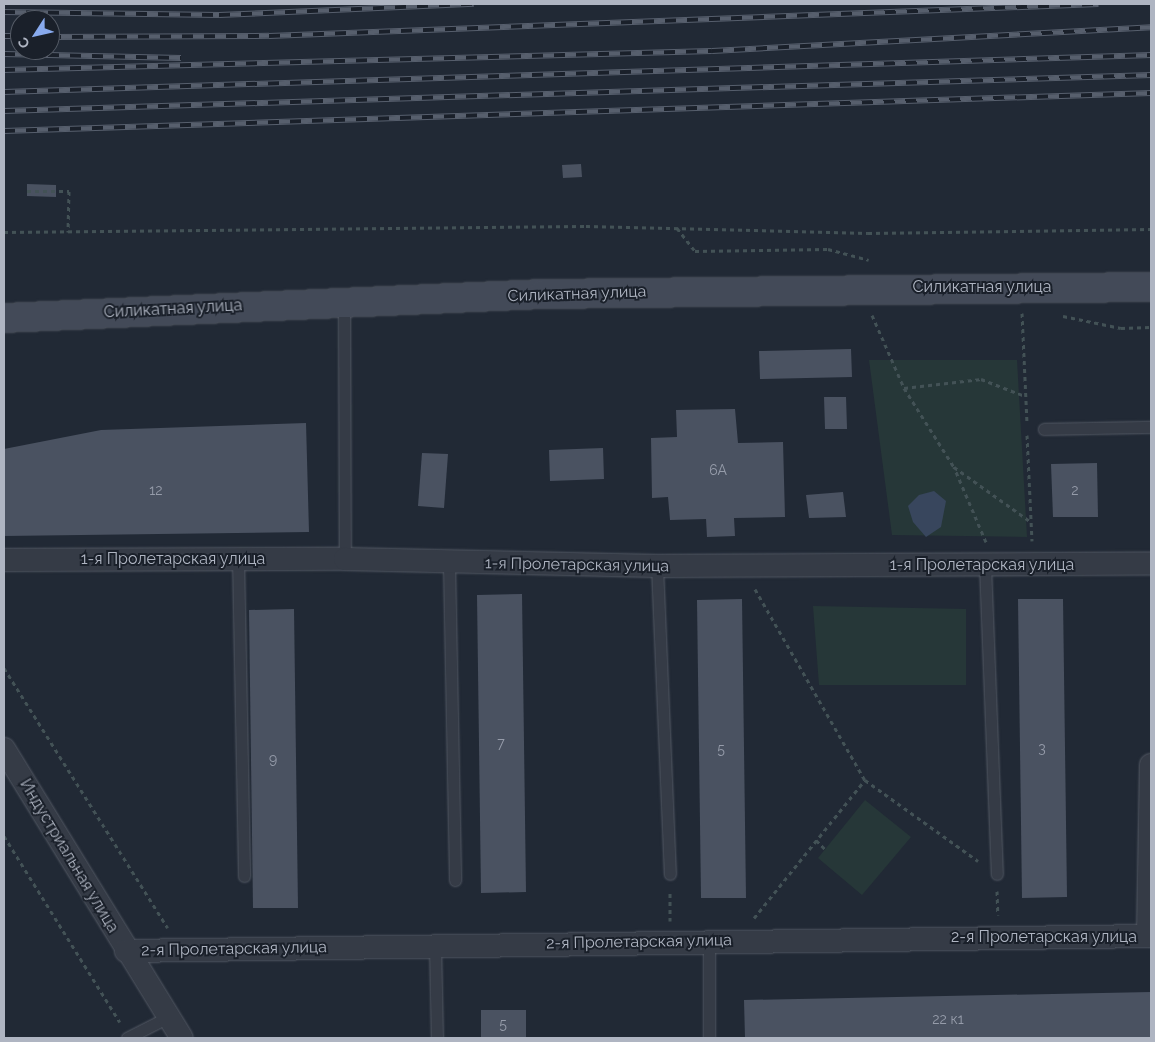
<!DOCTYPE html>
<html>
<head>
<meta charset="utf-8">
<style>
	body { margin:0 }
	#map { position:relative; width:1155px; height:1042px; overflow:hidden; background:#212935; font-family:Raleway,sans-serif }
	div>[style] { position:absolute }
	.green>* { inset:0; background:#263738 }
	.water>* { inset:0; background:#38465d }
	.building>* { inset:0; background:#4a5261 }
	.path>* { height:3px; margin-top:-1.5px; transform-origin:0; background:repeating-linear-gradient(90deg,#435256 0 4px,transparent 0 8px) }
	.roads { filter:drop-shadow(0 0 1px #525863) drop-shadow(0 0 1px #525863) }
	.lane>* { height:11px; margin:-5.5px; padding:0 5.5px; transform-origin:5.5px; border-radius:5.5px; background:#353b46 }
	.street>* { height:22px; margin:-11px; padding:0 11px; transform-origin:11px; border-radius:11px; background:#353b46 }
	.secondary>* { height:28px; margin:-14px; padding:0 14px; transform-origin:14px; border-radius:14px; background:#434a58 }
	.rail>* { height:5.5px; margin-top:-2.75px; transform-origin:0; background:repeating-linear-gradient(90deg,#1a202a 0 11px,#575f6d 0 22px); box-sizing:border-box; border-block:1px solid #575f6d }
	span { translate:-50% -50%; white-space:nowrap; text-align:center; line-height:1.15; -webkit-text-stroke:4px #1a202a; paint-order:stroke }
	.number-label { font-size:14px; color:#969caa }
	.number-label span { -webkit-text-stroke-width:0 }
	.street-label { font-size:16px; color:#afb5c2 }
	.frame { position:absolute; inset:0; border:5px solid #afb5c2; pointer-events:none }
	.north { position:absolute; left:10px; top:10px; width:50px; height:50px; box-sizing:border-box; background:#1a202a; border:1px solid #565c67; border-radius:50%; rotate:235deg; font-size:14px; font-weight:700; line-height:20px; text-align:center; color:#afb5c2 }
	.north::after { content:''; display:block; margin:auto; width:18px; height:22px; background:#8ae; clip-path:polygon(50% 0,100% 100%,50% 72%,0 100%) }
</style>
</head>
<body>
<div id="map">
	<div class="green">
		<i style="clip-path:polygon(869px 360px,1017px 360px,1027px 537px,892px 535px)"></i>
		<i style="clip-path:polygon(813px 606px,966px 609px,966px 685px,819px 685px)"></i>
		<i style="clip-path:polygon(865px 800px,911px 837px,862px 895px,818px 858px)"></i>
	</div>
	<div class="water">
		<i style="clip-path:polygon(934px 491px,946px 501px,941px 527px,926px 537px,913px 522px,908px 506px,919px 495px)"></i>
	</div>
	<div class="building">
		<i style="clip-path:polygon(581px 164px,582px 177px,563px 178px,562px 165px)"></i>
		<i style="clip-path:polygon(27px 184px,56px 185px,56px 197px,27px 196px)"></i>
		<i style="clip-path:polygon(851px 349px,852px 377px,760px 379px,759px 351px)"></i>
		<i style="clip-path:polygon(824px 397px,846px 397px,847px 429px,825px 429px)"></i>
		<i style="clip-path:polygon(735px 409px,738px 443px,783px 442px,785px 517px,734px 518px,735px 536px,707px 537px,706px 519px,670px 520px,668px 497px,652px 498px,651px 438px,677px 437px,676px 410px)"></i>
		<i style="clip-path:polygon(306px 423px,309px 532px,4px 536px,4px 449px,101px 430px)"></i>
		<i style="clip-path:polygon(603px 448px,604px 479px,550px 481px,549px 450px)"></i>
		<i style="clip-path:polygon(422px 453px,448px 454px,444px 508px,418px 506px)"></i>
		<i style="clip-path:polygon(1097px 463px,1098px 517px,1053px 517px,1051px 464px)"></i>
		<i style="clip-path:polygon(843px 492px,846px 517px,809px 518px,806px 495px)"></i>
		<i style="clip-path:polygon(522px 594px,526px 892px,481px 893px,477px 595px)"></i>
		<i style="clip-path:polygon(742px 599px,746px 898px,701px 898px,697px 600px)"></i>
		<i style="clip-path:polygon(1018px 599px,1063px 599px,1067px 897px,1022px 898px)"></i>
		<i style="clip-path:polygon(294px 609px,298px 908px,253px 908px,249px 610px)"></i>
		<i style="clip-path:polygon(1151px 992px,1151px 1038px,745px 1038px,744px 1000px)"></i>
		<i style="clip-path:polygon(481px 1010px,526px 1010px,526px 1038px,481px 1038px)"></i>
	</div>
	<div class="path">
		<i style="left:27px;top:191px;width:42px"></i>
		<i style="left:69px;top:191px;width:41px;rotate:91.4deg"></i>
		<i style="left:677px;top:228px;width:29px;rotate:52deg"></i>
		<i style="left:695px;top:251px;width:133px;rotate:-0.9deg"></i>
		<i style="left:828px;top:249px;width:42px;rotate:15deg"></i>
		<i style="left:4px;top:232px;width:582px;rotate:-0.59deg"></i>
		<i style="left:586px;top:226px;width:282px;rotate:1.4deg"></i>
		<i style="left:868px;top:233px;width:283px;rotate:-0.8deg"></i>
		<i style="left:1022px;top:313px;width:111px;rotate:87.4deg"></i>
		<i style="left:872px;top:315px;width:80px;rotate:66.3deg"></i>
		<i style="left:904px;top:388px;width:93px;rotate:57.7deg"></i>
		<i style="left:1063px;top:316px;width:59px;rotate:11.7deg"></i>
		<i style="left:1121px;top:328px;width:30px;rotate:-2deg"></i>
		<i style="left:904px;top:388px;width:78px;rotate:-6.7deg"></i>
		<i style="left:981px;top:379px;width:47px;rotate:21.1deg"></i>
		<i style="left:1027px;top:435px;width:106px;rotate:87.3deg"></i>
		<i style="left:986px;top:542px;width:82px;rotate:-113.1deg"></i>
		<i style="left:954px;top:467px;width:95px;rotate:35.5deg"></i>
		<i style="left:755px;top:589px;width:220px;rotate:60.1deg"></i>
		<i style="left:4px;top:668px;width:307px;rotate:57.8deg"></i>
		<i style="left:4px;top:836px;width:219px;rotate:58.1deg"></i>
		<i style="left:816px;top:840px;width:13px;rotate:45deg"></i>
		<i style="left:997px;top:891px;width:24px;rotate:88deg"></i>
		<i style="left:754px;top:918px;width:177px;rotate:-51.2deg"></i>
		<i style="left:865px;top:780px;width:139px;rotate:35.6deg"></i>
		<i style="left:670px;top:921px;width:31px;rotate:-90deg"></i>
	</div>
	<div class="roads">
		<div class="lane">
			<i style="left:344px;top:303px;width:256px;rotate:89.8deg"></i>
			<i style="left:1044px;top:429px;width:107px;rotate:-1.1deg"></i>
			<i style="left:238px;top:558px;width:318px;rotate:88.9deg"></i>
			<i style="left:449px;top:563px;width:317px;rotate:88.9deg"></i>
			<i style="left:985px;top:565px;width:309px;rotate:87.8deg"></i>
			<i style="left:657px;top:566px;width:308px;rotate:87.6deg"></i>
			<i style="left:435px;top:945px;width:93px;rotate:88.8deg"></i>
			<i style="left:127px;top:1038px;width:46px;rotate:-27.1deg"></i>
			<i style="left:709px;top:1038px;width:98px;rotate:-90deg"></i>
		</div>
		<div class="street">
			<i style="left:4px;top:560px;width:341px;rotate:-0.2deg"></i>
			<i style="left:345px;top:559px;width:312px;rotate:1.3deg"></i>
			<i style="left:657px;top:566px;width:494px;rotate:-0.3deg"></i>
			<i style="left:4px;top:749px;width:339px;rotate:58.4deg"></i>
			<i style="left:1148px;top:936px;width:171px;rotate:-89deg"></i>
			<i style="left:126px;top:951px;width:1025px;rotate:-0.84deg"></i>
		</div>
		<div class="secondary">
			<i style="left:4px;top:318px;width:540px;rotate:-2.55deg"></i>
			<i style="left:543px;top:294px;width:608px;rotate:-0.66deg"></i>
		</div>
	</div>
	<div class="rail">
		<i style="left:4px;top:12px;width:215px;rotate:0.8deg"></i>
		<i style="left:219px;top:15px;width:255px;rotate:-2.5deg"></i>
		<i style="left:4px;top:36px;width:16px"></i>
		<i style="left:50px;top:37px;width:219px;rotate:-0.3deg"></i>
		<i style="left:269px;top:36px;width:830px;rotate:-2.21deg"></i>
		<i style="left:4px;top:54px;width:177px;rotate:1.3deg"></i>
		<i style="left:4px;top:70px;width:708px;rotate:-1.54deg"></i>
		<i style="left:712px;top:51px;width:440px;rotate:-3.1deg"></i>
		<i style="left:4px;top:92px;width:1148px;rotate:-1.85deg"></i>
		<i style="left:4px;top:111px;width:1148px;rotate:-1.8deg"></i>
		<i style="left:4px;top:131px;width:1148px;rotate:-1.9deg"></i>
	</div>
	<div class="number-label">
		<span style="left:718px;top:470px">6А</span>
		<span style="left:156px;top:490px">12</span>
		<span style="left:1075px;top:490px">2</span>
		<span style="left:501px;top:743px">7</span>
		<span style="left:1042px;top:748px">3</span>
		<span style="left:721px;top:749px">5</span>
		<span style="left:273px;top:759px">9</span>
		<span style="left:948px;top:1019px">22 к1</span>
		<span style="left:503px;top:1024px">5</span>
	</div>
	<div class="street-label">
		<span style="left:982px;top:287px">Силикатная улица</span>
		<span style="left:577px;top:294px;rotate:-2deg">Силикатная улица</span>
		<span style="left:173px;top:309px;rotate:-3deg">Силикатная улица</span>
		<span style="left:173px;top:559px">1-я Пролетарская улица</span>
		<span style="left:577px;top:565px;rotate:1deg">1-я Пролетарская улица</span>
		<span style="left:982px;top:565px">1-я Пролетарская улица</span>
		<span style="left:69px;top:856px;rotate:59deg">Индустриальная улица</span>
		<span style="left:1044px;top:937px">2-я Пролетарская улица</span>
		<span style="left:639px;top:942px;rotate:-1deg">2-я Пролетарская улица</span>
		<span style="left:234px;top:949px;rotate:-1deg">2-я Пролетарская улица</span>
	</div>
	<div class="frame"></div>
	<div class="north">С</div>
</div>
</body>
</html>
